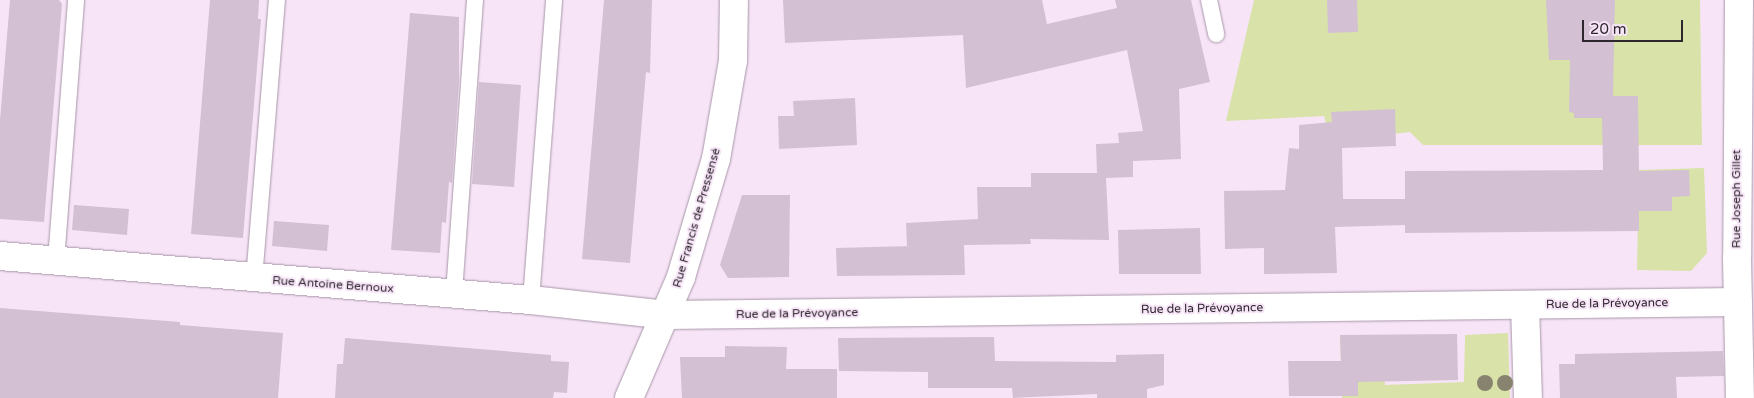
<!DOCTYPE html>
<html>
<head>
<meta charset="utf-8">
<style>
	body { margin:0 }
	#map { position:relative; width:1754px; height:398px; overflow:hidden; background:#f7e5f7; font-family:"Varela Round",sans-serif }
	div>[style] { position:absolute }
	.green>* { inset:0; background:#d9e2a9 }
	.building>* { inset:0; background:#d3c1d3 }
	.roads { filter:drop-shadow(0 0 1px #a897a8) drop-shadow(0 0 1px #a897a8) }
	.lane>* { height:16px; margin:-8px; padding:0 8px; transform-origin:8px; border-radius:8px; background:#fff }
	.street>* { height:28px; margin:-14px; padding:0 14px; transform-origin:14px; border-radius:14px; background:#fff }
	.secondary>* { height:28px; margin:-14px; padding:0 14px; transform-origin:14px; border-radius:14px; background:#fff }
	.trees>* { width:16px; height:16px; margin:-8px; border-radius:50%; background:#88836f }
	span { translate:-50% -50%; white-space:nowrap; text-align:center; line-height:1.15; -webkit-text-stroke:4px #f7e5f7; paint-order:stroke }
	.street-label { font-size:12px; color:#2e272e }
	.scale { position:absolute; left:1582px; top:20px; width:101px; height:22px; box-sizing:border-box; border:2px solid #2e272e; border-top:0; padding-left:6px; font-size:15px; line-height:18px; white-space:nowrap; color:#2e272e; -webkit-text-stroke:4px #f7e5f7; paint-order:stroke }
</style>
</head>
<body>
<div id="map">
	<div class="green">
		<i style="clip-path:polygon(1254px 0,1700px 0,1702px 145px,1423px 145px,1410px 132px,1331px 141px,1324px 116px,1226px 121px)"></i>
		<i style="clip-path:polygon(1704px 168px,1707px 253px,1691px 271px,1637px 270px,1639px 170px)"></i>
		<i style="clip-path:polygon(1508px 333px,1510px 398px,1342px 398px,1340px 335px,1381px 335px,1385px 385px,1464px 382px,1465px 335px)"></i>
	</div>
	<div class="building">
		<i style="clip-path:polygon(10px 0,59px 0,62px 4px,44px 222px,0 219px,0 120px)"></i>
		<i style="clip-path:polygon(210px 0,259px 0,258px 19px,261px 19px,243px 238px,191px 234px)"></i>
		<i style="clip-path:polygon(604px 0,652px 0,650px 73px,646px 72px,630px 263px,582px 259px)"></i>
		<i style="clip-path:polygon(783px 0,1042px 0,1047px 24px,1117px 8px,1115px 0,1191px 0,1210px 82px,1179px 89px,1181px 159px,1133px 161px,1133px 177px,1106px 178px,1109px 240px,1030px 239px,1031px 244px,964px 245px,965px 275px,837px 276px,836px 248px,913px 246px,907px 246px,906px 223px,978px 219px,977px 187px,1031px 187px,1031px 173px,1097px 173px,1096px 144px,1119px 143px,1118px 133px,1143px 131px,1127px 50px,966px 88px,963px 35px,785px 43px)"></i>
		<i style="clip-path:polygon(1327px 0,1357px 0,1358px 32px,1328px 33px)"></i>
		<i style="clip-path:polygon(1546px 0,1615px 0,1613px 96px,1638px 96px,1639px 171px,1689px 170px,1690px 196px,1672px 197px,1672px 211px,1639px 211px,1639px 231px,1405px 233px,1405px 225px,1335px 227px,1337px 273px,1264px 274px,1264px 248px,1225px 249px,1224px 191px,1285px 190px,1289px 148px,1299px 149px,1299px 125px,1332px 122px,1331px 112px,1395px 109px,1396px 146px,1342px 148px,1343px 199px,1405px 199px,1405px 171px,1603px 170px,1602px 118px,1574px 118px,1574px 113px,1569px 112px,1570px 60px,1549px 60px)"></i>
		<i style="clip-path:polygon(410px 13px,459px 17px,459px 81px,452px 183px,449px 182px,446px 223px,442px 222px,440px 253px,391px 250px)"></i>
		<i style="clip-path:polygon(479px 82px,521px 85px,514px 187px,472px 184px)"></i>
		<i style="clip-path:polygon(855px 98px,857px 145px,779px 149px,778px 116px,794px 116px,793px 101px)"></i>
		<i style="clip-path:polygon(742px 195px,790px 195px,789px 277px,728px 278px,720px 265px)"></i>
		<i style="clip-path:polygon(74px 205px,129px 209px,127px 235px,72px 230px)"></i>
		<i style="clip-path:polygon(274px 221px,329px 225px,327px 251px,272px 246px)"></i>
		<i style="clip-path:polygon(1200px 228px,1201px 274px,1119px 274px,1118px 230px)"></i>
		<i style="clip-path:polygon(0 308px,180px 322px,180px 325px,283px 333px,278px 398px,0 398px)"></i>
		<i style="clip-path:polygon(1457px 334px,1458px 380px,1358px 382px,1358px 396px,1289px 396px,1288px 361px,1341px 361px,1340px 335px)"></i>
		<i style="clip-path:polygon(994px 337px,995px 361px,1116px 362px,1116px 355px,1164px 354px,1164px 385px,1147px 389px,1147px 398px,1097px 398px,1097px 394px,1013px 398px,1012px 388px,928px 388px,928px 372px,839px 371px,838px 338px)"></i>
		<i style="clip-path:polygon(345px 338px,551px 355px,551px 361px,569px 362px,567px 393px,554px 392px,553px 398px,335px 398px,337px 364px,343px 364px)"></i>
		<i style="clip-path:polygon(725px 346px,787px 347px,786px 369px,837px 369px,837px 398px,682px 398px,680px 357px,725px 357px)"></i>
		<i style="clip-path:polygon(1723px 351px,1724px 376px,1676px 377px,1677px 398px,1560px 398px,1559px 364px,1575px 364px,1575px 354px)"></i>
	</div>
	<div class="roads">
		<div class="lane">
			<i style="left:1209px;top:0;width:35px;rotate:78deg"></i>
			<i style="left:56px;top:261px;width:262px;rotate:-85.6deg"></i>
			<i style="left:254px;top:279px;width:280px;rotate:-85.3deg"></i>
			<i style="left:454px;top:293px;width:294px;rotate:-85.9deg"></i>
			<i style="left:531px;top:300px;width:301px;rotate:-85.6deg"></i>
		</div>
		<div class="street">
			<i style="left:1739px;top:0;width:258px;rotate:90.4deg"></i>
			<i style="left:1737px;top:258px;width:140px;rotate:88.8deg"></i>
			<i style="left:0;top:256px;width:533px;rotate:4.74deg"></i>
			<i style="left:531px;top:300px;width:136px;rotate:6.3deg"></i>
			<i style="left:666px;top:315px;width:1072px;rotate:-0.69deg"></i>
			<i style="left:1525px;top:305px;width:93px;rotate:88.2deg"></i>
		</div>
		<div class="secondary">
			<i style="left:629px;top:398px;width:132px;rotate:-66.7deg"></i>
			<i style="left:681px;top:277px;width:123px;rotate:-73.5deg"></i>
			<i style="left:716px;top:159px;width:99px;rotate:-80.2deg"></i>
			<i style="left:733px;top:61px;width:61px;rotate:-89.1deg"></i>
		</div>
	</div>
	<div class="trees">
		<i style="left:1485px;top:383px"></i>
		<i style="left:1505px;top:383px"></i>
	</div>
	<div class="street-label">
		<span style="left:1737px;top:199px;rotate:-90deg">Rue Joseph Gillet</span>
		<span style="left:697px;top:218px;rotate:-74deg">Rue Francis de Pressensé</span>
		<span style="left:333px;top:285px;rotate:4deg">Rue Antoine Bernoux</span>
		<span style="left:1607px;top:304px;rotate:-1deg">Rue de la Prévoyance</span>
		<span style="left:1202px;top:309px;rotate:-1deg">Rue de la Prévoyance</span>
		<span style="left:797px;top:314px;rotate:-1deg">Rue de la Prévoyance</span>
	</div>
	<div class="scale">20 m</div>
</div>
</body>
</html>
